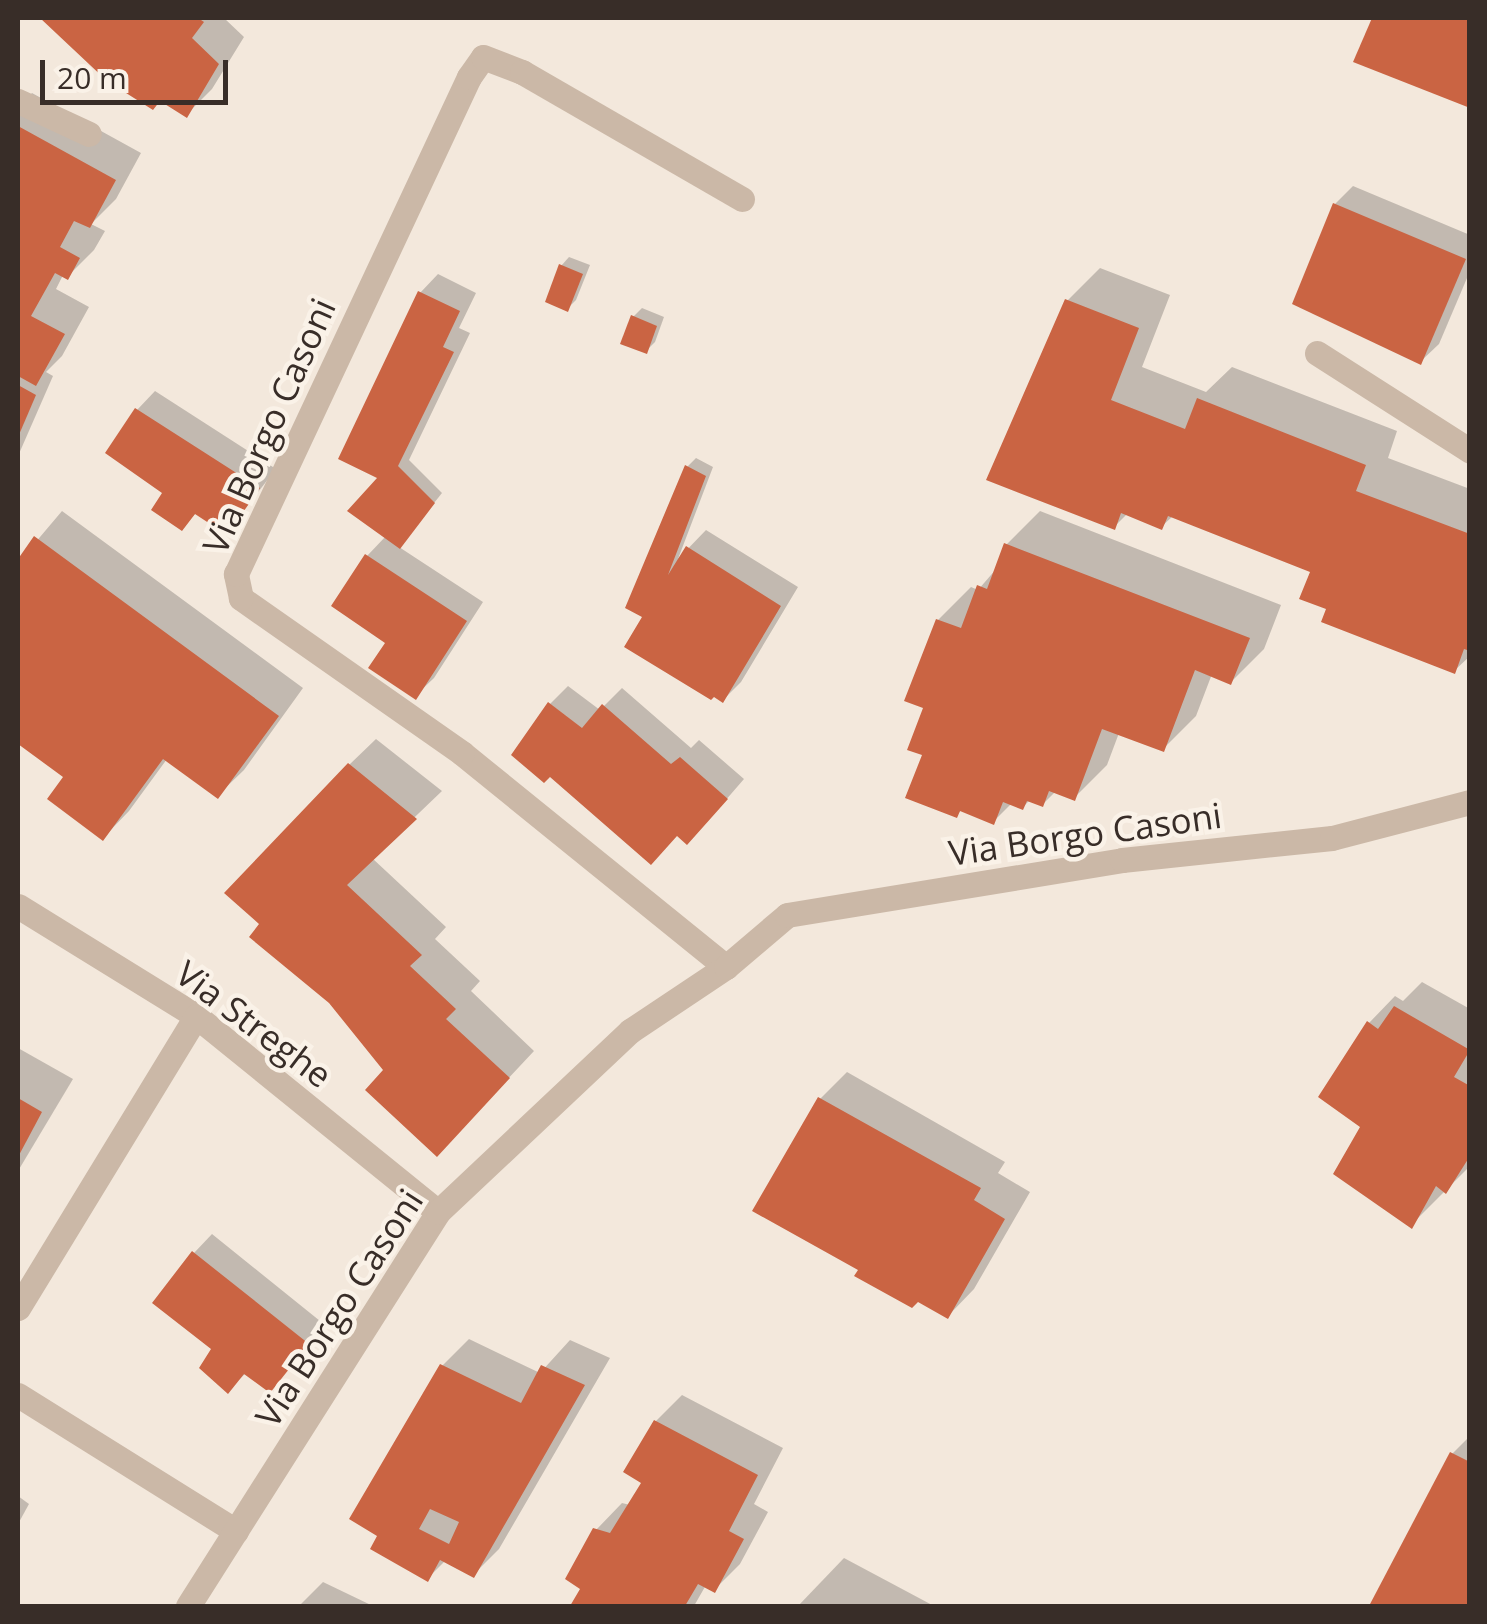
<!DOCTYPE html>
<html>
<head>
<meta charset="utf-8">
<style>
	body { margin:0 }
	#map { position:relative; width:1487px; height:1624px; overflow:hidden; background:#f3e8dc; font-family:"Open Sans",sans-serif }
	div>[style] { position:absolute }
	.shadow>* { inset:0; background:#0003 }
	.building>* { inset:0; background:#ca6443 }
	.minor>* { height:25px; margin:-12.5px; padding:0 12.5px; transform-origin:12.5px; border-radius:12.5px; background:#cbb8a7 }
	span { translate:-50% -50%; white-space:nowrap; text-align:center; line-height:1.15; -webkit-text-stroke:9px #faf2e8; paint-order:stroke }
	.street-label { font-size:35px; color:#382d28 }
	.frame { position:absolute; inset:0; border:20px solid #382d28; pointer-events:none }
	.scale { position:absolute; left:40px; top:60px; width:188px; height:45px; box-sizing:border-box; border:5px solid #382d28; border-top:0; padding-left:12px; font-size:30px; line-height:35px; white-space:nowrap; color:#382d28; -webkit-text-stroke:8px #faf2e8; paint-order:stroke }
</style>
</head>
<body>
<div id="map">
	<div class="shadow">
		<i style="clip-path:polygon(44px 18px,224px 18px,244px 37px,212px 89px,186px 115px,161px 99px,109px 79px)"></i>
		<i style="clip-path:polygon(32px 93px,141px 153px,116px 199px,91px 224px,105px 231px,94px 250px,67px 277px,63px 275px,56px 289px,89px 307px,62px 356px,46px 372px,53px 376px,18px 456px,18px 107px)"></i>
		<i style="clip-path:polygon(1353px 186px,1470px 235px,1470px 271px,1439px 344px,1420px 362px,1335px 204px)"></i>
		<i style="clip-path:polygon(569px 257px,590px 265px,576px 300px,567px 309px,561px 266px)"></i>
		<i style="clip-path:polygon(1100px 268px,1170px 295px,1142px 367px,1206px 392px,1232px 367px,1397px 431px,1388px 458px,1470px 489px,1470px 656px,1454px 671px,1329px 608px,1313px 571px,1173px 516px,1161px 527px,1128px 513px,1114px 527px,1067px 301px)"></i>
		<i style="clip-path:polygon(438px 274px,476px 293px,459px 328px,470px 333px,409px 460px,442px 493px,399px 547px,483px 602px,434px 678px,415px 696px,388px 642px,367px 556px,386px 536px,381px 477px,420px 293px)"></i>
		<i style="clip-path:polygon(642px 308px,664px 317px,655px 342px,646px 351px,633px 317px)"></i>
		<i style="clip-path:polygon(155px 391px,276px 469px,227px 532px,197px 512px,182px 527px,137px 410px)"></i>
		<i style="clip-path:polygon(696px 458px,713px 467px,678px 559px,706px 530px,798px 587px,741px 682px,723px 700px,652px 607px,687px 467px)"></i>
		<i style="clip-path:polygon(62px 511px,303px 688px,244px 770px,217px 796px,167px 759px,129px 811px,103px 838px,66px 776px,18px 741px,18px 563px)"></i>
		<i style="clip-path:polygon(1040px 511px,1281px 605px,1264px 649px,1231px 682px,1212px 674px,1196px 716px,1163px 749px,1119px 733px,1107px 765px,1074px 798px,1056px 791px,1043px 804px,1031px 799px,1023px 807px,1012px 803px,993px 822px,962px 809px,957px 815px,925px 754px,938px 620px,971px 587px,978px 590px,997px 568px,1007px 544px)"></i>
		<i style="clip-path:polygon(568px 686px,600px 710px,622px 688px,691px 748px,699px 740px,744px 779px,705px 824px,550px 704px)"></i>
		<i style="clip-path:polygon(376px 739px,442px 791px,372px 858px,446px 927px,435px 939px,480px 981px,471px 991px,534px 1051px,463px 1127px,387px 1070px,331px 1001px,349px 765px)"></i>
		<i style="clip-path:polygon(1422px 982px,1470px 1009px,1470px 1166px,1411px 1225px,1363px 1126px,1369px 1023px,1395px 996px,1403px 1001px)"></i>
		<i style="clip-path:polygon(18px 1048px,73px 1079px,18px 1171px)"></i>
		<i style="clip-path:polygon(847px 1072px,1005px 1162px,998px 1173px,1030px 1192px,974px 1289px,948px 1316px,861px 1270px,820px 1099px)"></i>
		<i style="clip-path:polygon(212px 1234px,325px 1325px,270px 1390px,246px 1373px,228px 1390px,194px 1253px)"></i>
		<i style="clip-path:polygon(469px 1339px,540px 1373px,570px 1340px,610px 1358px,499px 1549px,473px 1575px,446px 1560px,427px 1579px,373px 1548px,442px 1366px)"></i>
		<i style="clip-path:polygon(682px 1395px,783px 1448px,754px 1504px,768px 1512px,740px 1564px,714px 1590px,706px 1585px,694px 1606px,573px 1606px,583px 1588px,596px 1530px,622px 1503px,630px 1505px,644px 1482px,656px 1421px)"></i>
		<i style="clip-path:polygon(1470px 1436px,1470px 1606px,1372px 1606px,1452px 1454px)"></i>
		<i style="clip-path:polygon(18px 1496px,29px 1504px,18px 1524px)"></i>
		<i style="clip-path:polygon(844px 1558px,934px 1606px,798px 1606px)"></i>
		<i style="clip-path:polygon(323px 1582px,373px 1606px,299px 1606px)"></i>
	</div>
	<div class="building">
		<i style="clip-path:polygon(40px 18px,198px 18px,204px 22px,192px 38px,219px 64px,187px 118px,160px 101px,153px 110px,107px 81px)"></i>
		<i style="clip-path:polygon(1372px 18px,1470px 18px,1470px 108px,1353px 62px)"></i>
		<i style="clip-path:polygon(18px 126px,116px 180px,90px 228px,74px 221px,60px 247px,80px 258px,68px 280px,55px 273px,31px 316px,65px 334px,36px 386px,18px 376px)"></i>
		<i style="clip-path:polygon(1333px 203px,1466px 259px,1421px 365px,1292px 304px)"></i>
		<i style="clip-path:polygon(559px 264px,583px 274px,568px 312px,545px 302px)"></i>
		<i style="clip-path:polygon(418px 291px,460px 311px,443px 347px,454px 352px,398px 466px,435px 503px,400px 549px,347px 511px,377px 478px,338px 459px)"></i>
		<i style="clip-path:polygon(1065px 299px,1139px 328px,1111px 400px,1185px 429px,1197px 398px,1366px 465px,1356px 491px,1470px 534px,1470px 651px,1464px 649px,1455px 674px,1321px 622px,1326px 609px,1299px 599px,1310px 572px,1168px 516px,1162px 530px,1121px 513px,1115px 530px,986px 480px)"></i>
		<i style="clip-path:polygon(631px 315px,657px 326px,647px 354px,620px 344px)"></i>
		<i style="clip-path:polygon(18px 385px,36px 395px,18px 437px)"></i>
		<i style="clip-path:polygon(135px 408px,260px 488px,227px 535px,195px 514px,182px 531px,151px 510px,162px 493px,105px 453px)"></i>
		<i style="clip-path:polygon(685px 465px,706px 476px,668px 575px,686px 546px,781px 606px,723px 703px,714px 697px,711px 700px,624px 647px,642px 617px,625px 608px)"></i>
		<i style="clip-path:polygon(34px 536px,279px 716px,218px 799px,163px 759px,103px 841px,47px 799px,63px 777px,18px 744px,18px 559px)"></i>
		<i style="clip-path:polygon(1004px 543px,1250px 638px,1231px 685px,1195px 670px,1164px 752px,1102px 729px,1075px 801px,1049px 791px,1043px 807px,1027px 801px,1023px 810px,1003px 802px,994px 825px,960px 811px,957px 818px,905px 798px,922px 755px,907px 750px,923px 708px,904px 701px,936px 619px,961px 628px,977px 585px,987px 589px)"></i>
		<i style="clip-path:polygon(365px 554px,467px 621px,416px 700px,368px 668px,385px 643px,331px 606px)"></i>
		<i style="clip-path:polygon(548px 702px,582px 728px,602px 704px,671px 764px,680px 757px,728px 799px,687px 845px,677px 836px,651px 865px,550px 777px,544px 783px,511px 755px)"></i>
		<i style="clip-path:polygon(348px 763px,417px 819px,347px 885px,422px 955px,410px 966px,456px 1009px,446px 1019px,510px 1078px,437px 1157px,365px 1090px,383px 1070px,329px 1003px,249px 937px,259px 924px,224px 893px)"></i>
		<i style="clip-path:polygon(1394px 1006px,1470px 1050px,1454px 1077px,1470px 1086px,1470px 1156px,1446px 1194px,1436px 1186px,1412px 1229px,1333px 1174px,1360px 1127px,1318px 1097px,1367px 1021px,1378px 1029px)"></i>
		<i style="clip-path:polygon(818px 1097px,981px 1188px,974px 1200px,1005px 1219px,948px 1319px,918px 1302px,912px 1308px,854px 1276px,858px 1270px,752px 1211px)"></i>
		<i style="clip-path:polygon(18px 1098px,42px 1112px,18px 1157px)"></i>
		<i style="clip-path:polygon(192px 1251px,309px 1344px,270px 1393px,244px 1374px,228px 1394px,199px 1368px,211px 1349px,152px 1303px)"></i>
		<i style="clip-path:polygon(evenodd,440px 1364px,521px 1403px,541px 1365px,585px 1385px,474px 1578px,440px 1560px,428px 1582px,370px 1549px,377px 1536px,349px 1519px,440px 1364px,430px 1509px,459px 1522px,449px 1544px,419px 1529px,430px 1509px)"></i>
		<i style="clip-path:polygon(654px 1420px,758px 1475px,729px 1531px,744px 1539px,715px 1593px,698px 1584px,685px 1606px,570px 1606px,580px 1589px,565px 1579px,593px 1528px,610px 1533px,641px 1483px,623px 1472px)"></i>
		<i style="clip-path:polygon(1450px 1452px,1470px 1462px,1470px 1606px,1369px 1606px)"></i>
	</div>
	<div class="minor">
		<i style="left:18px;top:101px;width:78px;rotate:24.9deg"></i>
		<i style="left:1317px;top:353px;width:182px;rotate:32.6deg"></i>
		<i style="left:18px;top:906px;width:209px;rotate:31.7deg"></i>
		<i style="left:196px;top:1016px;width:311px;rotate:39deg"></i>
		<i style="left:726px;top:967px;width:340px;rotate:-141deg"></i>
		<i style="left:462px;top:753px;width:270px;rotate:-145deg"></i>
		<i style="left:241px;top:598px;width:25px;rotate:-102deg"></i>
		<i style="left:236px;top:574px;width:549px;rotate:-64.88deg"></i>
		<i style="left:469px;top:77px;width:24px;rotate:-55deg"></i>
		<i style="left:483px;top:57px;width:42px;rotate:21deg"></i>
		<i style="left:522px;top:72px;width:254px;rotate:30deg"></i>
		<i style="left:18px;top:1308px;width:342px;rotate:-58.6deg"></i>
		<i style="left:18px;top:1395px;width:257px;rotate:32deg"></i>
		<i style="left:188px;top:1606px;width:467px;rotate:-57.6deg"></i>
		<i style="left:438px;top:1212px;width:264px;rotate:-43.3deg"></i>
		<i style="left:630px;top:1031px;width:115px;rotate:-33.7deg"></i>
		<i style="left:726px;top:967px;width:80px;rotate:-40.4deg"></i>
		<i style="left:787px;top:915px;width:339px;rotate:-9.3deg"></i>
		<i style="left:1122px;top:860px;width:211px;rotate:-6deg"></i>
		<i style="left:1332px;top:838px;width:143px;rotate:-14.6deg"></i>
	</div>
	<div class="street-label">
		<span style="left:269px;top:426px;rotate:-66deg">Via Borgo Casoni</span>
		<span style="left:1085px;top:834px;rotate:-8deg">Via Borgo Casoni</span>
		<span style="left:254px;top:1024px;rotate:37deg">Via Streghe</span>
		<span style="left:339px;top:1308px;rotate:-57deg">Via Borgo Casoni</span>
	</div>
	<div class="frame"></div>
	<div class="scale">20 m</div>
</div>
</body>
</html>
